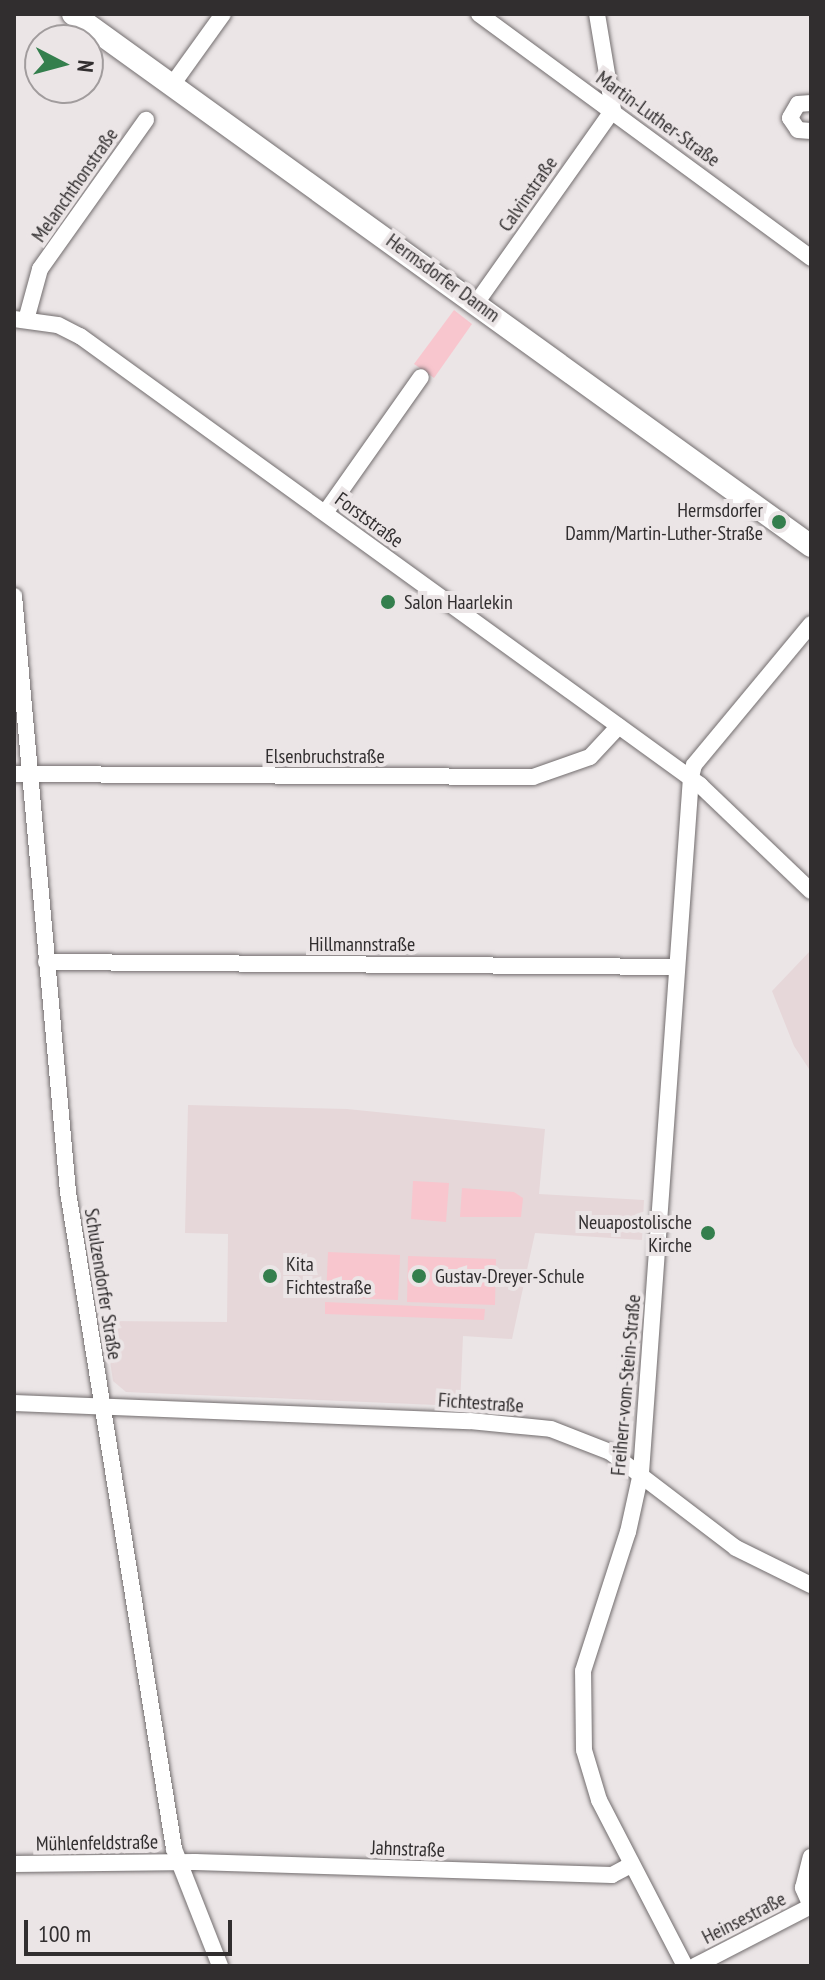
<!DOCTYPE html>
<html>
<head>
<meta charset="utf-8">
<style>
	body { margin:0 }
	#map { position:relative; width:825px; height:1980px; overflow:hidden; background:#ebe5e6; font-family:"PT Sans Narrow",sans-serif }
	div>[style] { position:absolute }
	.built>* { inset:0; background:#e6d7d9 }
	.green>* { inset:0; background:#f8c6ce }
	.roads { filter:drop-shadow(0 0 2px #726d6e) drop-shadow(0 0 2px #726d6e) }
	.minor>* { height:16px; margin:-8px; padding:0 8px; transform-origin:8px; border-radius:8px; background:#fff }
	.secondary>* { height:22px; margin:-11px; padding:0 11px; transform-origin:11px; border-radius:11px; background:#fff }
	.dots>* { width:22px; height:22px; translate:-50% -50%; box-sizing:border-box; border:4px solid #ebe5e6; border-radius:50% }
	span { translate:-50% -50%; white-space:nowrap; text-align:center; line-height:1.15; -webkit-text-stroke:8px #ebe5e6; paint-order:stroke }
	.street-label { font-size:20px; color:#312e2f }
	.poi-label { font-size:20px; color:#312e2f }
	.right { translate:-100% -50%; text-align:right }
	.left { translate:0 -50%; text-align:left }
	.frame { position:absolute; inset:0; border:16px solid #312e2f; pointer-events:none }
	.north { position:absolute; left:24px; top:24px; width:80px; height:80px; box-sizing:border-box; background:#ebe5e6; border:2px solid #a19c9d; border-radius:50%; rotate:96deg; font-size:22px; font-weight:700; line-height:32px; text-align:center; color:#312e2f }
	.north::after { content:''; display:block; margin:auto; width:28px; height:36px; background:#347f4d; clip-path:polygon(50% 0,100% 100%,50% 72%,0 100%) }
	.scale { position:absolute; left:24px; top:1920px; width:208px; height:36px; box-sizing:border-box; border:4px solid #312e2f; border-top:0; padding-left:10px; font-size:24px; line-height:28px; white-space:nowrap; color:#312e2f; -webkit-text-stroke:6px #ebe5e6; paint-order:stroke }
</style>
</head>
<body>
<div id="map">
	<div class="built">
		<i style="clip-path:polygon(811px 950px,811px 1072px,794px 1046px,772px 991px)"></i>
		<i style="clip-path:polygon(188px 1105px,347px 1109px,545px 1129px,539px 1194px,644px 1200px,642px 1240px,535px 1233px,512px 1339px,463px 1336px,460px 1406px,126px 1392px,113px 1381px,104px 1321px,227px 1322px,228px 1234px,185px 1233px)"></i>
	</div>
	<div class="green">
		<i style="clip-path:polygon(454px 310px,472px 324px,434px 378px,414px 364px)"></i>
		<i style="clip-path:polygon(413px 1181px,449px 1183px,446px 1222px,411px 1219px)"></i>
		<i style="clip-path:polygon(462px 1188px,514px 1192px,523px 1198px,521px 1217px,460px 1217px)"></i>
		<i style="clip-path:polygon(328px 1252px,400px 1255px,398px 1300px,326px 1297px)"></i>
		<i style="clip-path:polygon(408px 1256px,496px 1259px,495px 1305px,407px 1302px)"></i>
		<i style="clip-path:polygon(325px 1302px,485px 1309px,484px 1320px,325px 1314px)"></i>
	</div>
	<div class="roads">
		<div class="minor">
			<i style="left:479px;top:14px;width:412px;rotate:36.3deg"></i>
			<i style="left:597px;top:14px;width:97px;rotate:80.5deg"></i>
			<i style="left:172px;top:85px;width:87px;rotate:-54.3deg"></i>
			<i style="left:811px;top:103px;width:13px;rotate:176deg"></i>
			<i style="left:798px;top:104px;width:16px;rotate:120deg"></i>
			<i style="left:790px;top:118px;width:14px;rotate:56deg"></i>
			<i style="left:798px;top:130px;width:13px;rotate:4deg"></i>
			<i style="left:477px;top:302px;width:235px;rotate:-54.7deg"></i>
			<i style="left:14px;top:319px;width:44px;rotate:7.8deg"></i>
			<i style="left:58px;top:325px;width:25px;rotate:27deg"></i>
			<i style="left:80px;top:336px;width:766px;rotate:35.91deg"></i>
			<i style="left:700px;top:785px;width:153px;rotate:43.7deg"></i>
			<i style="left:26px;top:320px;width:53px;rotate:-74.6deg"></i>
			<i style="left:40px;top:269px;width:183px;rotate:-54.6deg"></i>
			<i style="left:325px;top:513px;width:166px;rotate:-54.8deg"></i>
			<i style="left:14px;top:596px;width:598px;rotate:84.82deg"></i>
			<i style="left:68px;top:1192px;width:665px;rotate:80.83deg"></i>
			<i style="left:174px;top:1849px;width:126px;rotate:68.5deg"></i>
			<i style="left:14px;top:774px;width:519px;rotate:0.33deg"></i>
			<i style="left:533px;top:777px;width:60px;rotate:-19.3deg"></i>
			<i style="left:590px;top:757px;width:42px;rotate:-46.9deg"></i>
			<i style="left:46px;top:962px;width:631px;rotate:0.45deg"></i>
			<i style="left:14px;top:1403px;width:456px;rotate:2.3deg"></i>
			<i style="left:470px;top:1421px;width:81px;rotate:5.6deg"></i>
			<i style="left:551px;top:1429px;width:63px;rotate:21.3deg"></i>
			<i style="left:610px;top:1452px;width:158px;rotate:37.3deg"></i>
			<i style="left:736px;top:1548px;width:84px;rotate:26.3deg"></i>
			<i style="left:14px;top:1864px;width:181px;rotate:-0.6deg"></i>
			<i style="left:195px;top:1862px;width:417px;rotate:1.8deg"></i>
			<i style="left:612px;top:1875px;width:21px;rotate:-28deg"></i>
			<i style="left:811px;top:1906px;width:20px;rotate:-114deg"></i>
			<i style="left:803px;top:1888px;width:32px;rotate:-76deg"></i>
			<i style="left:685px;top:1966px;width:187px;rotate:-117.4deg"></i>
			<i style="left:599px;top:1800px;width:52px;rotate:-106.7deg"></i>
			<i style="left:584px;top:1750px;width:79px;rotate:-90.7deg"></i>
			<i style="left:583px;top:1671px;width:146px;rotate:-72.1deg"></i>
			<i style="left:628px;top:1532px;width:60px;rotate:-77.6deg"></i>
			<i style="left:641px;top:1473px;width:698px;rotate:-85.89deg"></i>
			<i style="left:691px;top:777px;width:12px;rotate:-76deg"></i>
			<i style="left:694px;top:765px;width:183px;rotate:-50.3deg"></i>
			<i style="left:695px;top:1966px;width:131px;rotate:-27.3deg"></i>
		</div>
		<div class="secondary">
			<i style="left:73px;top:14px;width:910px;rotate:35.79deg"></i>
		</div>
	</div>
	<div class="dots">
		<i style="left:779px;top:522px;background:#347f4d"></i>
		<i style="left:388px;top:602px;background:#347f4d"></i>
		<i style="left:708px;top:1233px;background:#347f4d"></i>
		<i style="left:270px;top:1276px;background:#347f4d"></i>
		<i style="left:419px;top:1276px;background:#347f4d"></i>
	</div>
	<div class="street-label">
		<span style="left:658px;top:119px;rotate:36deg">Martin-Luther-Straße</span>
		<span style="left:75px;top:185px;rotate:-55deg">Melanchthonstraße</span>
		<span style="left:528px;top:194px;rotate:-55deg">Calvinstraße</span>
		<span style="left:443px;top:278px;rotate:36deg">Hermsdorfer Damm</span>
		<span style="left:369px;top:520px;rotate:36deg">Forststraße</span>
		<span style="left:325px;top:756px">Elsenbruchstraße</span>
		<span style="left:362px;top:944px">Hillmannstraße</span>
		<span style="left:103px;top:1284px;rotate:81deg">Schulzendorfer Straße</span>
		<span style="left:626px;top:1385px;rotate:-85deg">Freiherr-vom-Stein-Straße</span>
		<span style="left:481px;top:1403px;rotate:4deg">Fichtestraße</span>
		<span style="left:97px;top:1843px;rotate:-1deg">Mühlenfeldstraße</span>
		<span style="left:408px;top:1849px;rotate:2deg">Jahnstraße</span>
		<span style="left:744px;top:1918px;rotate:-27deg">Heinsestraße</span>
	</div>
	<div class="poi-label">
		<span class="right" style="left:763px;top:522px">Hermsdorfer<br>Damm/Martin-Luther-Straße</span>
		<span class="left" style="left:404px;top:602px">Salon Haarlekin</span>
		<span class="right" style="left:692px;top:1234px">Neuapostolische<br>Kirche</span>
		<span class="left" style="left:286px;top:1276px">Kita<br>Fichtestraße</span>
		<span class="left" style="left:435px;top:1276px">Gustav-Dreyer-Schule</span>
	</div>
	<div class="frame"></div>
	<div class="north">N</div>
	<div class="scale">100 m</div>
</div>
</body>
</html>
